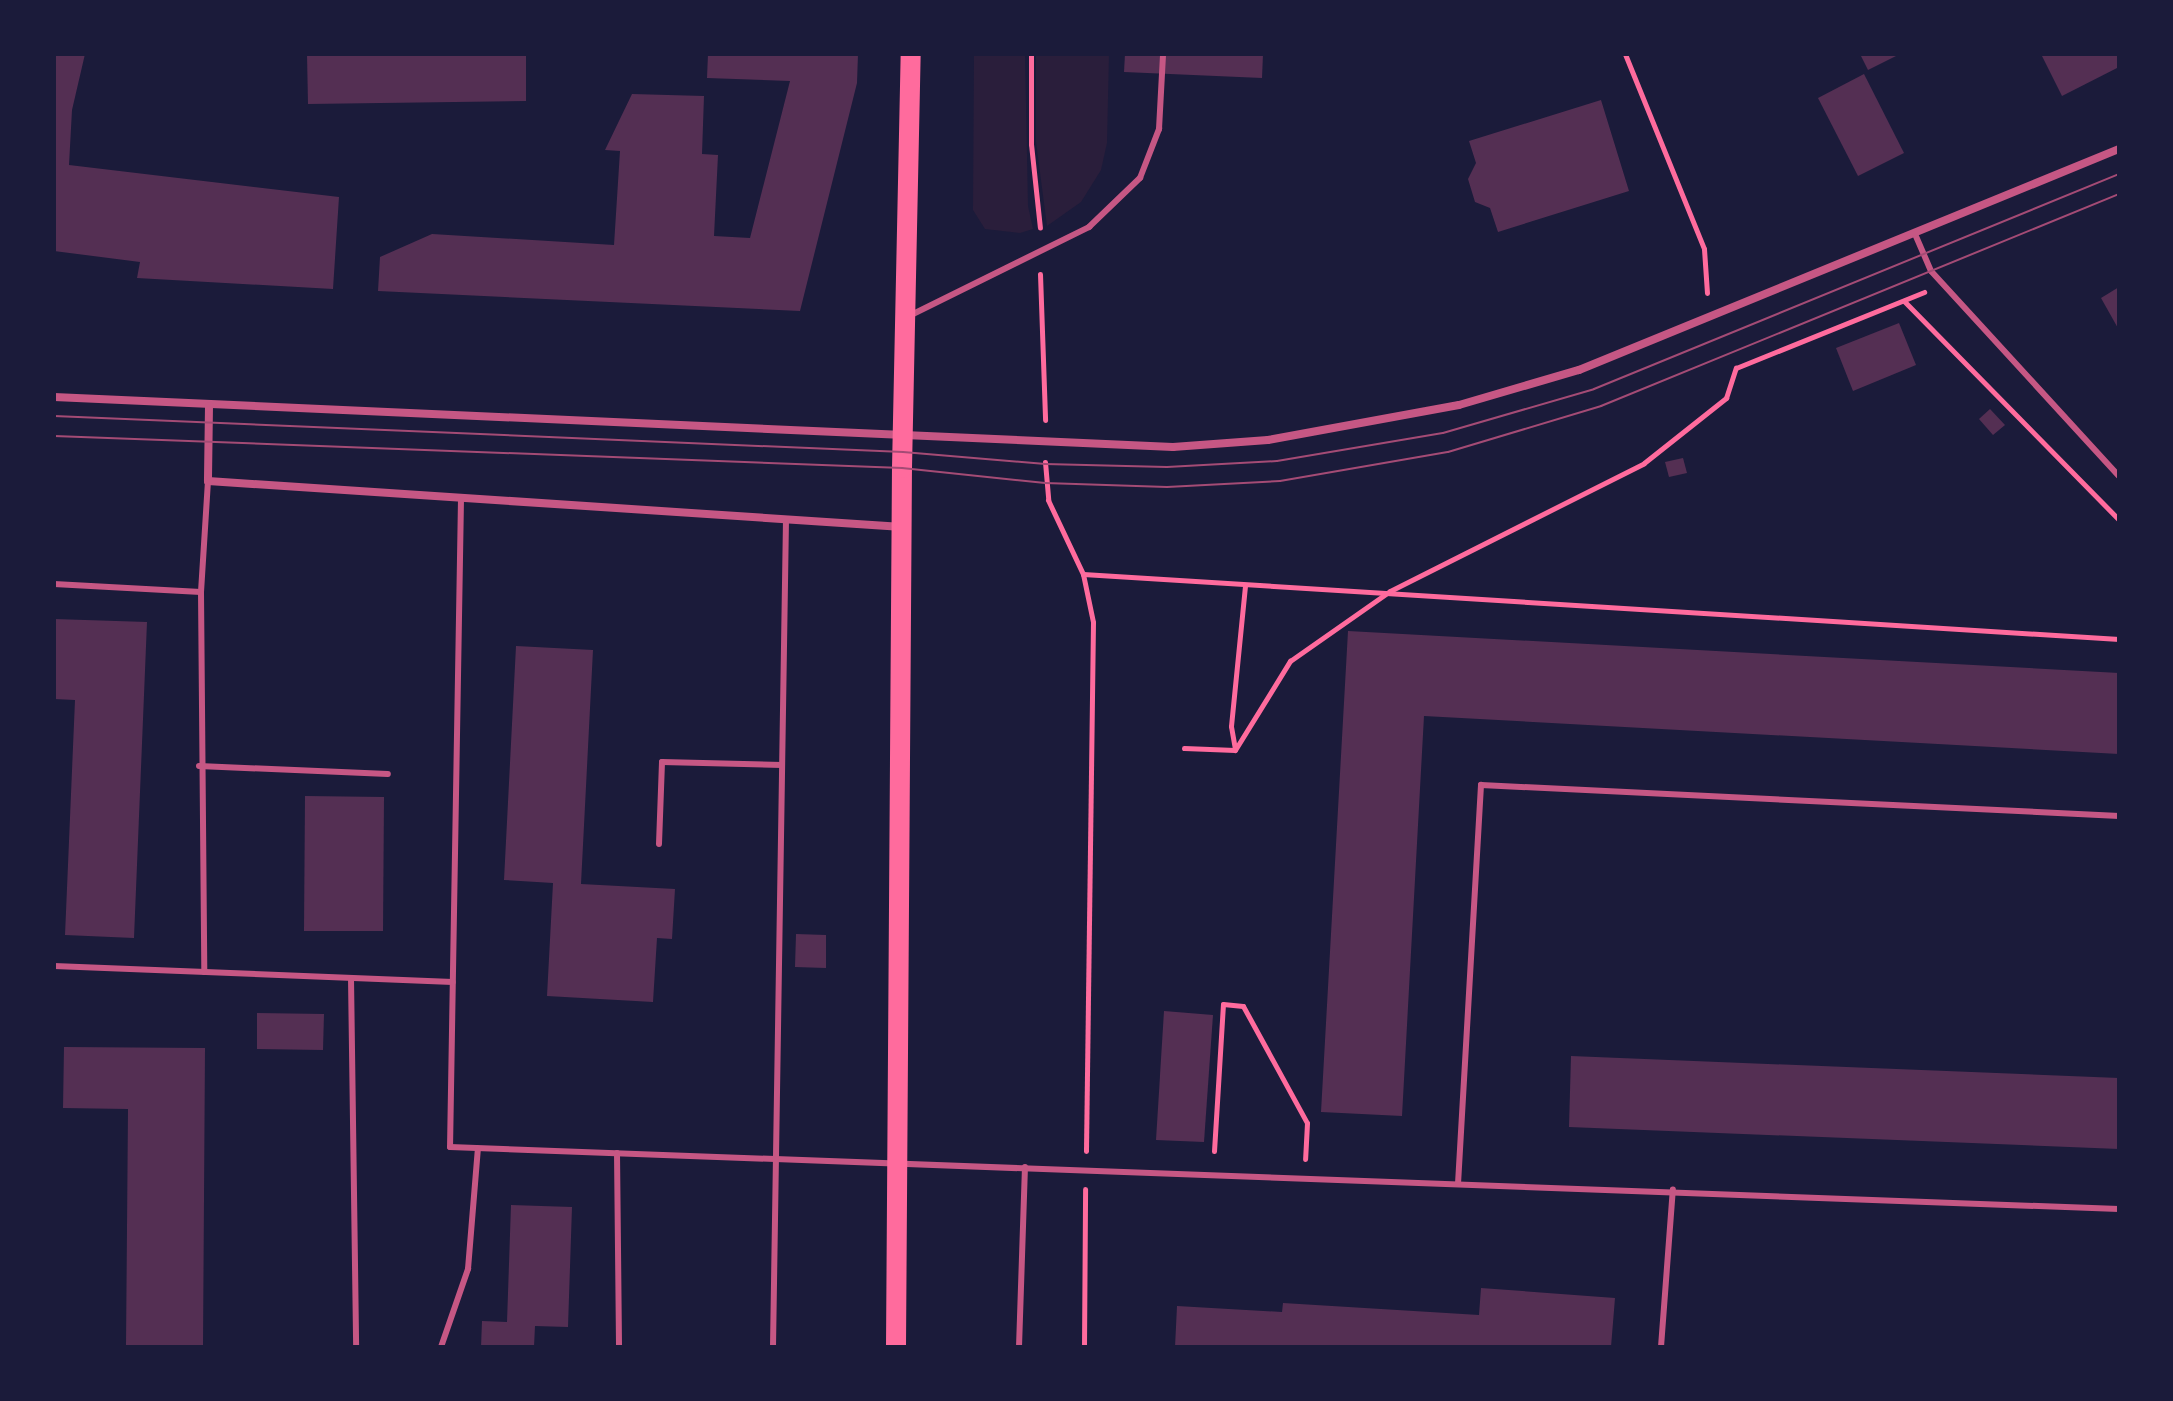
<!DOCTYPE html>
<html>
<head>
<meta charset="utf-8">
<style>
	body { margin:0 }
	#map { position:relative; width:2173px; height:1401px; overflow:hidden; background:#1b1b3a; font-family:"IBM Plex Serif",serif }
	div>[style] { position:absolute }
	.green>* { inset:0; background:#2a1e3b }
	.building>* { inset:0; background:#542f53 }
	.path>* { height:5px; margin:-2.5px; padding:0 2.5px; transform-origin:2.5px; border-radius:2.5px; background:#ff6b9d }
	.service>* { height:6px; margin:-3px; padding:0 3px; transform-origin:3px; border-radius:3px; background:#c65784 }
	.minor>* { height:8px; margin:-4px; padding:0 4px; transform-origin:4px; border-radius:4px; background:#c65784 }
	.primary>* { height:20px; margin:-10px; padding:0 10px; transform-origin:10px; border-radius:10px; background:#ff6b9d }
	.tram>* { height:2px; margin:-1px; padding:0 1px; transform-origin:1px; border-radius:1px; background:#a44b75 }
	span { translate:-50% -50%; white-space:nowrap; text-align:center; line-height:1.15; -webkit-text-stroke:8px #1b1b3a; paint-order:stroke }
	.frame { position:absolute; inset:0; border:56px solid #1b1b3a; pointer-events:none }
</style>
</head>
<body>
<div id="map">
	<div class="green">
		<i style="clip-path:polygon(974px 54px,1025px 54px,1028px 206px,1033px 229px,1020px 233px,985px 229px,973px 210px)"></i>
		<i style="clip-path:polygon(1036px 54px,1109px 54px,1107px 143px,1101px 170px,1081px 202px,1047px 226px,1036px 142px)"></i>
	</div>
	<div class="building">
		<i style="clip-path:polygon(54px 54px,85px 54px,72px 110px,69px 165px,339px 197px,333px 289px,137px 278px,140px 262px,54px 251px)"></i>
		<i style="clip-path:polygon(307px 54px,526px 54px,526px 101px,308px 104px)"></i>
		<i style="clip-path:polygon(708px 54px,858px 54px,857px 83px,800px 311px,378px 291px,380px 257px,432px 234px,614px 245px,620px 151px,605px 150px,632px 94px,704px 96px,702px 154px,718px 155px,714px 236px,750px 238px,790px 81px,707px 78px)"></i>
		<i style="clip-path:polygon(1125px 54px,1263px 54px,1262px 78px,1124px 72px)"></i>
		<i style="clip-path:polygon(1860px 54px,1900px 54px,1868px 70px)"></i>
		<i style="clip-path:polygon(2041px 54px,2119px 54px,2119px 67px,2062px 96px)"></i>
		<i style="clip-path:polygon(1864px 74px,1904px 153px,1858px 176px,1818px 98px)"></i>
		<i style="clip-path:polygon(1601px 100px,1629px 191px,1498px 232px,1490px 208px,1475px 202px,1468px 179px,1476px 163px,1469px 141px)"></i>
		<i style="clip-path:polygon(2119px 287px,2119px 330px,2101px 298px)"></i>
		<i style="clip-path:polygon(1899px 323px,1916px 365px,1853px 391px,1836px 348px)"></i>
		<i style="clip-path:polygon(1990px 409px,2005px 425px,1993px 435px,1979px 419px)"></i>
		<i style="clip-path:polygon(1683px 458px,1687px 473px,1669px 477px,1665px 462px)"></i>
		<i style="clip-path:polygon(54px 619px,147px 622px,134px 938px,65px 935px,75px 700px,54px 699px)"></i>
		<i style="clip-path:polygon(1348px 631px,2119px 673px,2119px 754px,1424px 716px,1402px 1116px,1321px 1112px)"></i>
		<i style="clip-path:polygon(516px 646px,593px 650px,581px 884px,675px 889px,672px 939px,657px 938px,653px 1002px,547px 996px,553px 883px,504px 880px)"></i>
		<i style="clip-path:polygon(305px 796px,384px 797px,383px 931px,304px 931px)"></i>
		<i style="clip-path:polygon(796px 934px,826px 935px,826px 968px,795px 967px)"></i>
		<i style="clip-path:polygon(1164px 1011px,1213px 1015px,1204px 1142px,1156px 1140px)"></i>
		<i style="clip-path:polygon(257px 1013px,324px 1014px,323px 1050px,257px 1049px)"></i>
		<i style="clip-path:polygon(64px 1047px,205px 1048px,203px 1347px,126px 1347px,128px 1109px,63px 1108px)"></i>
		<i style="clip-path:polygon(1571px 1056px,2119px 1078px,2119px 1149px,1569px 1127px)"></i>
		<i style="clip-path:polygon(511px 1205px,572px 1207px,568px 1327px,535px 1326px,534px 1347px,481px 1347px,482px 1321px,507px 1322px)"></i>
		<i style="clip-path:polygon(1481px 1288px,1615px 1298px,1611px 1347px,1175px 1347px,1177px 1306px,1282px 1312px,1283px 1303px,1479px 1315px)"></i>
	</div>
	<div class="path">
		<i style="left:1031px;top:54px;width:90px;rotate:90deg"></i>
		<i style="left:1031px;top:144px;width:84px;rotate:83.9deg"></i>
		<i style="left:1625px;top:54px;width:210px;rotate:67.9deg"></i>
		<i style="left:1704px;top:249px;width:44px;rotate:86.1deg"></i>
		<i style="left:1040px;top:274px;width:146px;rotate:88deg"></i>
		<i style="left:1904px;top:301px;width:307px;rotate:45.5deg"></i>
		<i style="left:1045px;top:462px;width:38px;rotate:85deg"></i>
		<i style="left:1048px;top:500px;width:82px;rotate:64.7deg"></i>
		<i style="left:1083px;top:574px;width:49px;rotate:78.2deg"></i>
		<i style="left:1093px;top:622px;width:529px;rotate:90.76deg"></i>
		<i style="left:1083px;top:574px;width:1038px;rotate:3.59deg"></i>
		<i style="left:1184px;top:748px;width:51px;rotate:2.2deg"></i>
		<i style="left:1235px;top:749px;width:23px;rotate:-100deg"></i>
		<i style="left:1231px;top:726px;width:141px;rotate:-84.3deg"></i>
		<i style="left:1235px;top:750px;width:105px;rotate:-58.3deg"></i>
		<i style="left:1290px;top:661px;width:122px;rotate:-35deg"></i>
		<i style="left:1390px;top:591px;width:284px;rotate:-26.7deg"></i>
		<i style="left:1644px;top:463px;width:105px;rotate:-38.4deg"></i>
		<i style="left:1726px;top:398px;width:32px;rotate:-72deg"></i>
		<i style="left:1736px;top:368px;width:203px;rotate:-22deg"></i>
		<i style="left:1214px;top:1151px;width:147px;rotate:-86.5deg"></i>
		<i style="left:1223px;top:1004px;width:20px;rotate:6deg"></i>
		<i style="left:1243px;top:1006px;width:133px;rotate:61.3deg"></i>
		<i style="left:1307px;top:1123px;width:36px;rotate:93deg"></i>
		<i style="left:1084px;top:1347px;width:158px;rotate:-89.6deg"></i>
	</div>
	<div class="service">
		<i style="left:1915px;top:234px;width:40px;rotate:66.6deg"></i>
		<i style="left:1931px;top:271px;width:278px;rotate:47.5deg"></i>
		<i style="left:911px;top:315px;width:199px;rotate:-26.3deg"></i>
		<i style="left:1089px;top:227px;width:71px;rotate:-43.9deg"></i>
		<i style="left:1140px;top:178px;width:53px;rotate:-68.8deg"></i>
		<i style="left:1159px;top:129px;width:75px;rotate:-86.9deg"></i>
		<i style="left:461px;top:499px;width:648px;rotate:90.97deg"></i>
		<i style="left:450px;top:1147px;width:1670px;rotate:2.13deg"></i>
		<i style="left:54px;top:584px;width:147px;rotate:3.1deg"></i>
		<i style="left:201px;top:592px;width:111px;rotate:-86.4deg"></i>
		<i style="left:201px;top:592px;width:380px;rotate:89.5deg"></i>
		<i style="left:199px;top:766px;width:189px;rotate:2.4deg"></i>
		<i style="left:659px;top:844px;width:82px;rotate:-87.9deg"></i>
		<i style="left:662px;top:762px;width:120px;rotate:1.4deg"></i>
		<i style="left:54px;top:966px;width:399px;rotate:2.3deg"></i>
		<i style="left:351px;top:978px;width:369px;rotate:89.2deg"></i>
		<i style="left:617px;top:1153px;width:194px;rotate:89.4deg"></i>
		<i style="left:1458px;top:1184px;width:400px;rotate:-86.7deg"></i>
		<i style="left:1481px;top:785px;width:639px;rotate:2.78deg"></i>
		<i style="left:441px;top:1347px;width:83px;rotate:-70.9deg"></i>
		<i style="left:468px;top:1269px;width:121px;rotate:-85.3deg"></i>
		<i style="left:773px;top:1347px;width:827px;rotate:-89.1deg"></i>
		<i style="left:1019px;top:1347px;width:180px;rotate:-88.1deg"></i>
		<i style="left:1661px;top:1347px;width:158px;rotate:-85.7deg"></i>
	</div>
	<div class="minor">
		<i style="left:54px;top:397px;width:1120px;rotate:2.56deg"></i>
		<i style="left:1173px;top:447px;width:95px;rotate:-4.2deg"></i>
		<i style="left:1268px;top:440px;width:194px;rotate:-10.4deg"></i>
		<i style="left:1459px;top:405px;width:125px;rotate:-16.3deg"></i>
		<i style="left:1579px;top:370px;width:583px;rotate:-22.26deg"></i>
		<i style="left:209px;top:406px;width:75px;rotate:90.8deg"></i>
		<i style="left:208px;top:481px;width:696px;rotate:3.79deg"></i>
	</div>
	<div class="primary">
		<i style="left:896px;top:1347px;width:879px;rotate:-89.61deg"></i>
		<i style="left:902px;top:468px;width:414px;rotate:-88.8deg"></i>
	</div>
	<div class="tram">
		<i style="left:54px;top:416px;width:850px;rotate:2.43deg"></i>
		<i style="left:903px;top:452px;width:143px;rotate:4.8deg"></i>
		<i style="left:1045px;top:464px;width:122px;rotate:1.4deg"></i>
		<i style="left:1167px;top:467px;width:110px;rotate:-3.1deg"></i>
		<i style="left:1277px;top:461px;width:168px;rotate:-9.6deg"></i>
		<i style="left:1443px;top:433px;width:157px;rotate:-16.2deg"></i>
		<i style="left:1594px;top:389px;width:567px;rotate:-22.27deg"></i>
		<i style="left:54px;top:436px;width:849px;rotate:2.16deg"></i>
		<i style="left:902px;top:468px;width:144px;rotate:6deg"></i>
		<i style="left:1045px;top:483px;width:122px;rotate:1.9deg"></i>
		<i style="left:1167px;top:487px;width:113px;rotate:-3deg"></i>
		<i style="left:1280px;top:481px;width:170px;rotate:-9.8deg"></i>
		<i style="left:1448px;top:452px;width:160px;rotate:-16.7deg"></i>
		<i style="left:1601px;top:406px;width:560px;rotate:-22.26deg"></i>
	</div>
	<div class="frame"></div>
</div>
</body>
</html>
